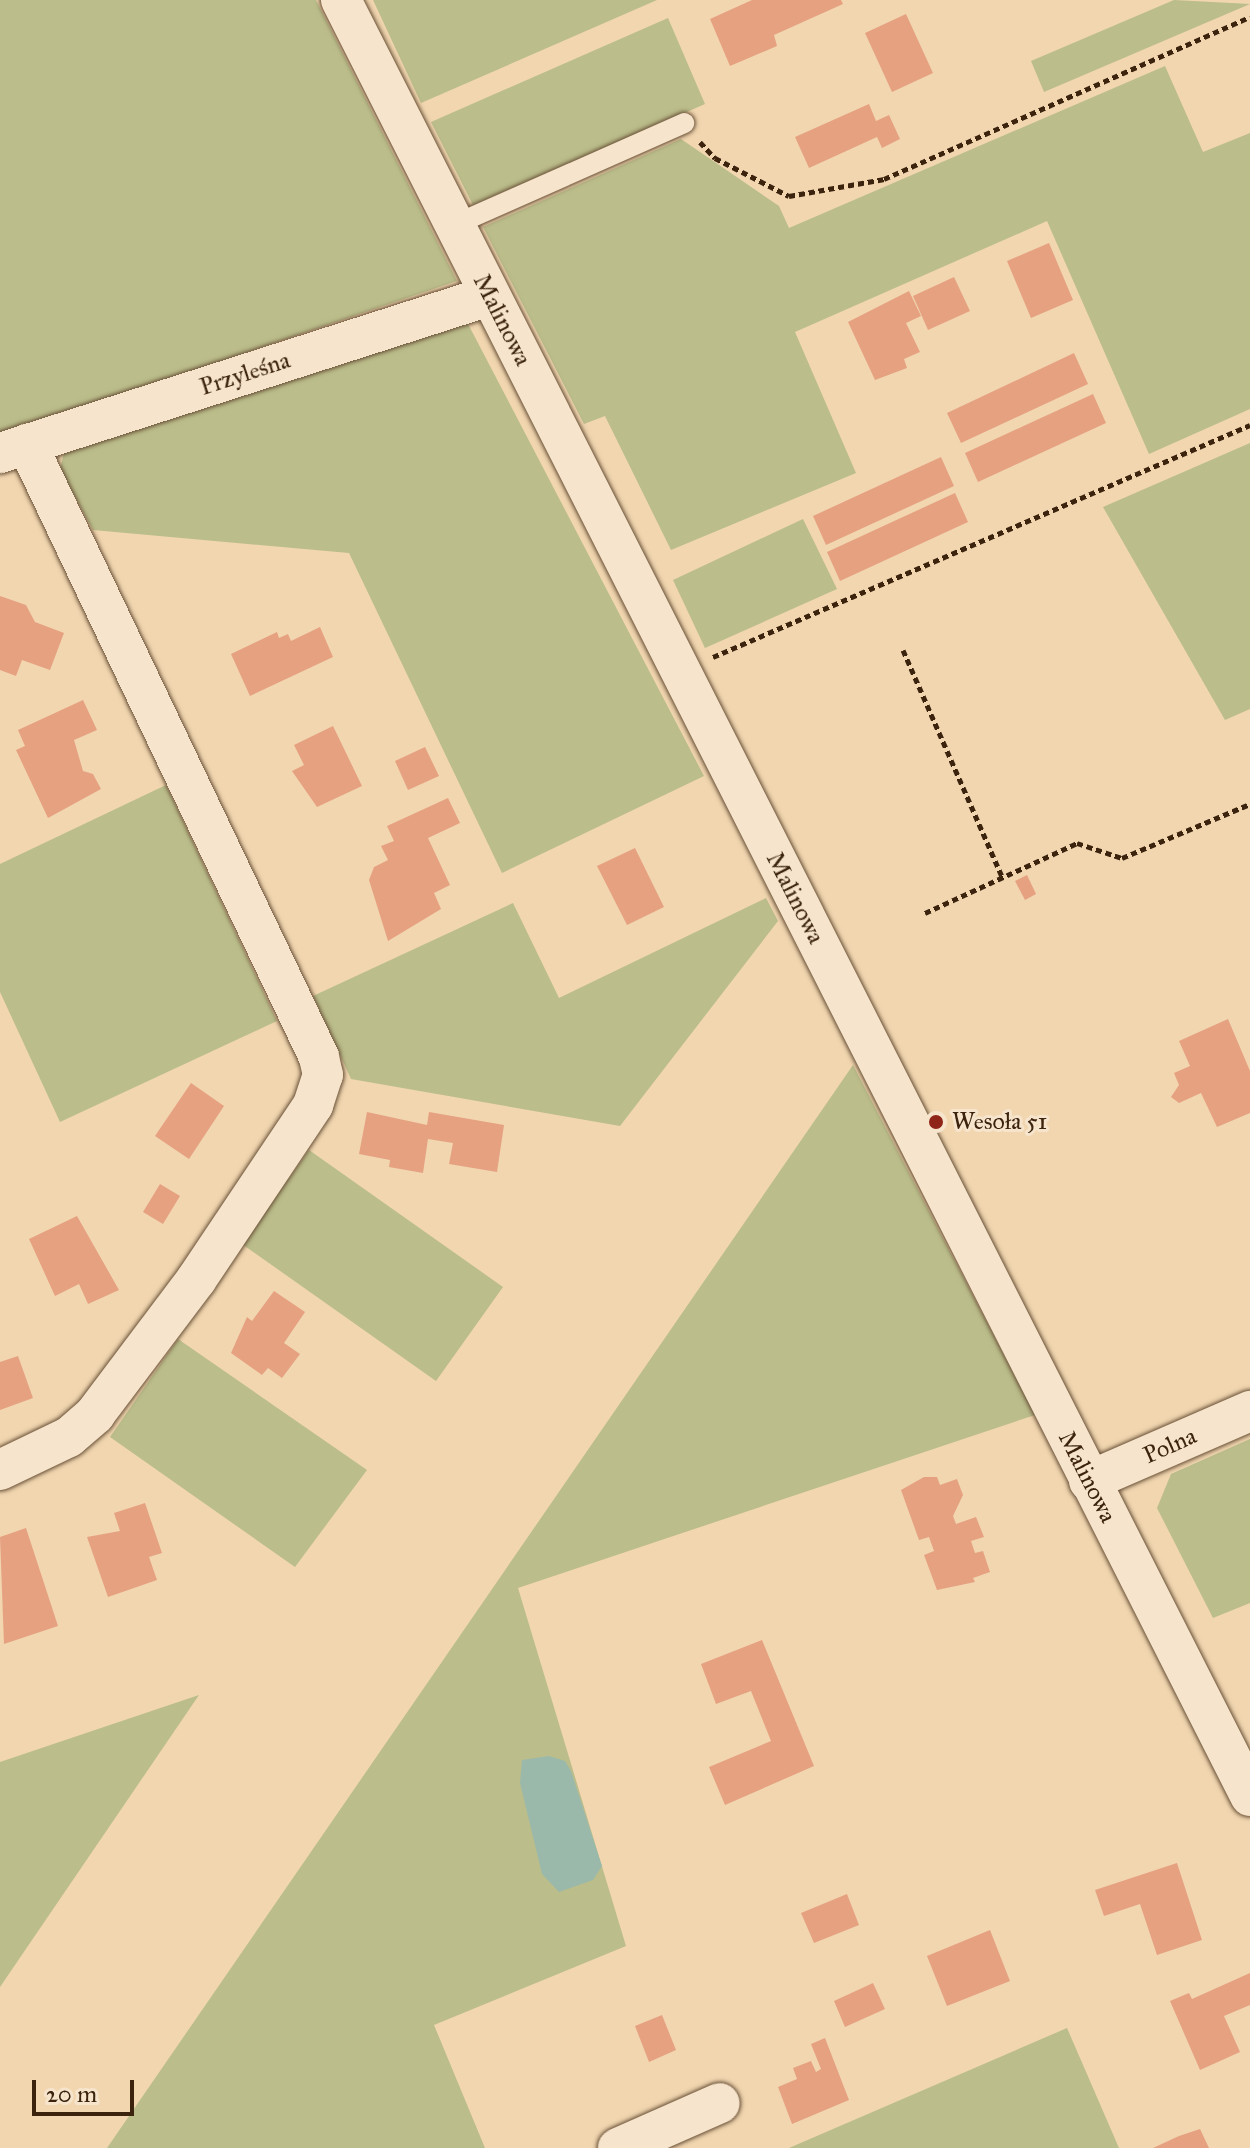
<!DOCTYPE html>
<html>
<head>
<meta charset="utf-8">
<style>
	body { margin:0 }
	#map { position:relative; width:1250px; height:2148px; overflow:hidden; background:#f1d6b0; font-family:"IM FELL Great Primer",serif }
	div>[style] { position:absolute }
	.green>* { inset:0; background:#bbbd8b }
	.water>* { inset:0; background:#9bb9aa }
	.building>* { inset:0; background:#e6a181 }
	.path>* { height:5px; margin-top:-2.5px; transform-origin:0; background:repeating-linear-gradient(90deg,#3b230e 0 6px,transparent 0 10px) }
	.roads { filter:drop-shadow(0 0 2px #685036) drop-shadow(0 0 2px #685036) }
	.lane>* { height:20px; margin:-10px; padding:0 10px; transform-origin:10px; border-radius:10px; background:#f6e4cc }
	.street>* { height:40px; margin:-20px; padding:0 20px; transform-origin:20px; border-radius:20px; background:#f6e4cc }
	.dots>* { width:22px; height:22px; translate:-50% -50%; box-sizing:border-box; border:4px solid #f6e4cc; border-radius:50% }
	span { translate:-50% -50%; white-space:nowrap; text-align:center; line-height:1.15; -webkit-text-stroke:6px #f6e4cc; paint-order:stroke }
	.street-label { font-size:24px; color:#3b230e }
	.poi-label { font-size:24px; color:#3b230e }
	.left { translate:0 -50%; text-align:left }
	.scale { position:absolute; left:32px; top:2080px; width:102px; height:36px; box-sizing:border-box; border:4px solid #3b230e; border-top:0; padding-left:10px; font-size:24px; line-height:28px; white-space:nowrap; color:#3b230e; -webkit-text-stroke:6px #f6e4cc; paint-order:stroke }
</style>
</head>
<body>
<div id="map">
	<div class="green">
		<i style="clip-path:polygon(0 0,316px 0,457px 281px,0 436px)"></i>
		<i style="clip-path:polygon(373px 0,657px 0,421px 103px)"></i>
		<i style="clip-path:polygon(1174px 0,1250px 4px,1044px 92px,1031px 61px)"></i>
		<i style="clip-path:polygon(668px 18px,705px 104px,473px 205px,431px 122px)"></i>
		<i style="clip-path:polygon(1165px 66px,1203px 152px,1250px 133px,1250px 409px,1149px 454px,1047px 221px,795px 332px,856px 473px,671px 550px,605px 416px,584px 424px,483px 227px,681px 139px,779px 206px,789px 228px)"></i>
		<i style="clip-path:polygon(467px 322px,704px 776px,502px 873px,349px 553px,93px 530px,60px 469px,66px 445px)"></i>
		<i style="clip-path:polygon(1250px 443px,1250px 709px,1225px 720px,1103px 507px)"></i>
		<i style="clip-path:polygon(803px 519px,837px 589px,705px 648px,673px 580px)"></i>
		<i style="clip-path:polygon(166px 785px,277px 1021px,60px 1122px,0 992px,0 864px)"></i>
		<i style="clip-path:polygon(766px 898px,778px 921px,620px 1126px,351px 1079px,313px 996px,513px 903px,559px 998px)"></i>
		<i style="clip-path:polygon(853px 1065px,1035px 1415px,518px 1588px,626px 1946px,434px 2025px,485px 2148px,107px 2148px)"></i>
		<i style="clip-path:polygon(309px 1150px,503px 1287px,436px 1381px,242px 1244px)"></i>
		<i style="clip-path:polygon(178px 1339px,367px 1470px,295px 1567px,110px 1437px)"></i>
		<i style="clip-path:polygon(1250px 1439px,1250px 1603px,1213px 1618px,1157px 1508px,1171px 1474px)"></i>
		<i style="clip-path:polygon(199px 1695px,0 1987px,0 1762px)"></i>
		<i style="clip-path:polygon(1067px 2028px,1119px 2148px,789px 2148px)"></i>
	</div>
	<div class="water">
		<i style="clip-path:polygon(549px 1756px,565px 1761px,571px 1771px,602px 1866px,593px 1880px,559px 1892px,542px 1874px,520px 1783px,522px 1760px)"></i>
	</div>
	<div class="building">
		<i style="clip-path:polygon(752px 0,841px 0,843px 4px,774px 35px,777px 46px,730px 66px,710px 19px)"></i>
		<i style="clip-path:polygon(906px 14px,933px 73px,892px 92px,865px 33px)"></i>
		<i style="clip-path:polygon(869px 104px,876px 121px,889px 115px,900px 139px,882px 148px,877px 137px,809px 168px,795px 137px)"></i>
		<i style="clip-path:polygon(1049px 243px,1073px 300px,1031px 318px,1007px 261px)"></i>
		<i style="clip-path:polygon(954px 277px,970px 311px,928px 330px,913px 296px)"></i>
		<i style="clip-path:polygon(909px 291px,921px 316px,906px 323px,920px 352px,904px 359px,907px 368px,875px 380px,848px 322px)"></i>
		<i style="clip-path:polygon(1074px 353px,1088px 384px,961px 443px,947px 413px)"></i>
		<i style="clip-path:polygon(1093px 394px,1106px 423px,978px 482px,965px 453px)"></i>
		<i style="clip-path:polygon(941px 457px,954px 486px,826px 545px,813px 516px)"></i>
		<i style="clip-path:polygon(955px 493px,968px 522px,840px 581px,827px 552px)"></i>
		<i style="clip-path:polygon(0 596px,26px 605px,35px 622px,64px 633px,50px 670px,22px 660px,16px 676px,0 670px)"></i>
		<i style="clip-path:polygon(320px 627px,333px 657px,250px 696px,231px 654px,277px 632px,279px 638px,288px 634px,291px 641px)"></i>
		<i style="clip-path:polygon(83px 700px,97px 730px,74px 740px,83px 771px,93px 774px,101px 789px,48px 818px,16px 750px,25px 746px,18px 730px)"></i>
		<i style="clip-path:polygon(333px 726px,362px 786px,317px 807px,292px 771px,304px 765px,294px 745px)"></i>
		<i style="clip-path:polygon(425px 747px,439px 776px,408px 790px,395px 761px)"></i>
		<i style="clip-path:polygon(448px 798px,460px 823px,428px 838px,450px 885px,434px 893px,441px 909px,388px 941px,369px 880px,374px 867px,388px 860px,381px 846px,394px 841px,387px 826px)"></i>
		<i style="clip-path:polygon(635px 848px,664px 907px,627px 925px,597px 866px)"></i>
		<i style="clip-path:polygon(1027px 875px,1036px 894px,1025px 900px,1015px 881px)"></i>
		<i style="clip-path:polygon(1228px 1019px,1250px 1071px,1250px 1113px,1217px 1127px,1201px 1093px,1179px 1103px,1171px 1097px,1179px 1085px,1174px 1073px,1190px 1066px,1179px 1041px)"></i>
		<i style="clip-path:polygon(191px 1083px,224px 1106px,189px 1159px,155px 1136px)"></i>
		<i style="clip-path:polygon(367px 1112px,427px 1125px,429px 1112px,504px 1125px,497px 1172px,449px 1164px,453px 1143px,428px 1139px,423px 1173px,389px 1167px,390px 1160px,359px 1154px)"></i>
		<i style="clip-path:polygon(160px 1184px,180px 1196px,163px 1224px,143px 1212px)"></i>
		<i style="clip-path:polygon(77px 1216px,119px 1290px,88px 1304px,79px 1284px,55px 1296px,29px 1239px)"></i>
		<i style="clip-path:polygon(274px 1291px,305px 1312px,284px 1343px,300px 1354px,282px 1378px,268px 1368px,262px 1375px,231px 1353px,247px 1317px,252px 1321px)"></i>
		<i style="clip-path:polygon(18px 1356px,33px 1398px,0 1410px,0 1362px)"></i>
		<i style="clip-path:polygon(924px 1477px,937px 1477px,940px 1485px,957px 1479px,963px 1495px,953px 1516px,956px 1524px,976px 1517px,984px 1537px,971px 1541px,975px 1553px,983px 1551px,990px 1572px,973px 1578px,975px 1582px,937px 1590px,924px 1555px,934px 1551px,929px 1537px,919px 1540px,901px 1490px)"></i>
		<i style="clip-path:polygon(145px 1503px,162px 1553px,149px 1557px,157px 1580px,108px 1597px,87px 1537px,120px 1531px,114px 1513px)"></i>
		<i style="clip-path:polygon(26px 1528px,58px 1626px,4px 1644px,0 1537px)"></i>
		<i style="clip-path:polygon(762px 1640px,814px 1766px,725px 1805px,709px 1767px,771px 1741px,751px 1691px,716px 1704px,701px 1664px)"></i>
		<i style="clip-path:polygon(1177px 1863px,1202px 1940px,1157px 1955px,1140px 1904px,1104px 1916px,1095px 1890px)"></i>
		<i style="clip-path:polygon(847px 1894px,859px 1925px,814px 1943px,801px 1913px)"></i>
		<i style="clip-path:polygon(990px 1930px,1010px 1981px,947px 2006px,927px 1956px)"></i>
		<i style="clip-path:polygon(1250px 1973px,1250px 2005px,1224px 2016px,1240px 2052px,1200px 2070px,1170px 2001px,1189px 1993px,1192px 1999px)"></i>
		<i style="clip-path:polygon(873px 1983px,885px 2009px,845px 2027px,834px 2001px)"></i>
		<i style="clip-path:polygon(662px 2015px,676px 2050px,649px 2062px,635px 2026px)"></i>
		<i style="clip-path:polygon(825px 2038px,849px 2100px,792px 2124px,778px 2087px,797px 2079px,793px 2068px,811px 2061px,816px 2072px,821px 2069px,811px 2044px)"></i>
		<i style="clip-path:polygon(1200px 2129px,1209px 2148px,1153px 2148px,1179px 2136px)"></i>
	</div>
	<div class="path">
		<i style="left:700px;top:142px;width:22px;rotate:47deg"></i>
		<i style="left:715px;top:158px;width:83px;rotate:27.2deg"></i>
		<i style="left:789px;top:196px;width:97px;rotate:-10.1deg"></i>
		<i style="left:884px;top:179px;width:400px;rotate:-23.9deg"></i>
		<i style="left:903px;top:650px;width:250px;rotate:66.4deg"></i>
		<i style="left:713px;top:657px;width:585px;rotate:-23.37deg"></i>
		<i style="left:925px;top:913px;width:167px;rotate:-24.7deg"></i>
		<i style="left:1077px;top:843px;width:47px;rotate:18.4deg"></i>
		<i style="left:1122px;top:858px;width:139px;rotate:-22.9deg"></i>
	</div>
	<div class="roads">
		<div class="lane">
			<i style="left:452px;top:226px;width:254px;rotate:-23.9deg"></i>
		</div>
		<div class="street">
			<i style="left:341px;top:0;width:2013px;rotate:63.15deg"></i>
			<i style="left:0;top:453px;width:514px;rotate:-17.8deg"></i>
			<i style="left:0;top:1470px;width:76px;rotate:-25.6deg"></i>
			<i style="left:69px;top:1437px;width:35px;rotate:-41deg"></i>
			<i style="left:95px;top:1414px;width:168px;rotate:-53deg"></i>
			<i style="left:196px;top:1280px;width:211px;rotate:-56.2deg"></i>
			<i style="left:313px;top:1105px;width:32px;rotate:-72deg"></i>
			<i style="left:323px;top:1075px;width:18px;rotate:-103deg"></i>
			<i style="left:319px;top:1057px;width:679px;rotate:-115.47deg"></i>
			<i style="left:1089px;top:1481px;width:176px;rotate:-23.5deg"></i>
			<i style="left:618px;top:2148px;width:111px;rotate:-23.8deg"></i>
		</div>
	</div>
	<div class="dots">
		<i style="left:936px;top:1122px;background:#8f2418"></i>
	</div>
	<div class="street-label">
		<span style="left:502px;top:320px;rotate:63deg">Malinowa</span>
		<span style="left:245px;top:374px;rotate:-18deg">Przyleśna</span>
		<span style="left:795px;top:898px;rotate:63deg">Malinowa</span>
		<span style="left:1170px;top:1446px;rotate:-24deg">Polna</span>
		<span style="left:1087px;top:1477px;rotate:63deg">Malinowa</span>
	</div>
	<div class="poi-label">
		<span class="left" style="left:952px;top:1122px">Wesoła 51</span>
	</div>
	<div class="scale">20 m</div>
</div>
</body>
</html>
